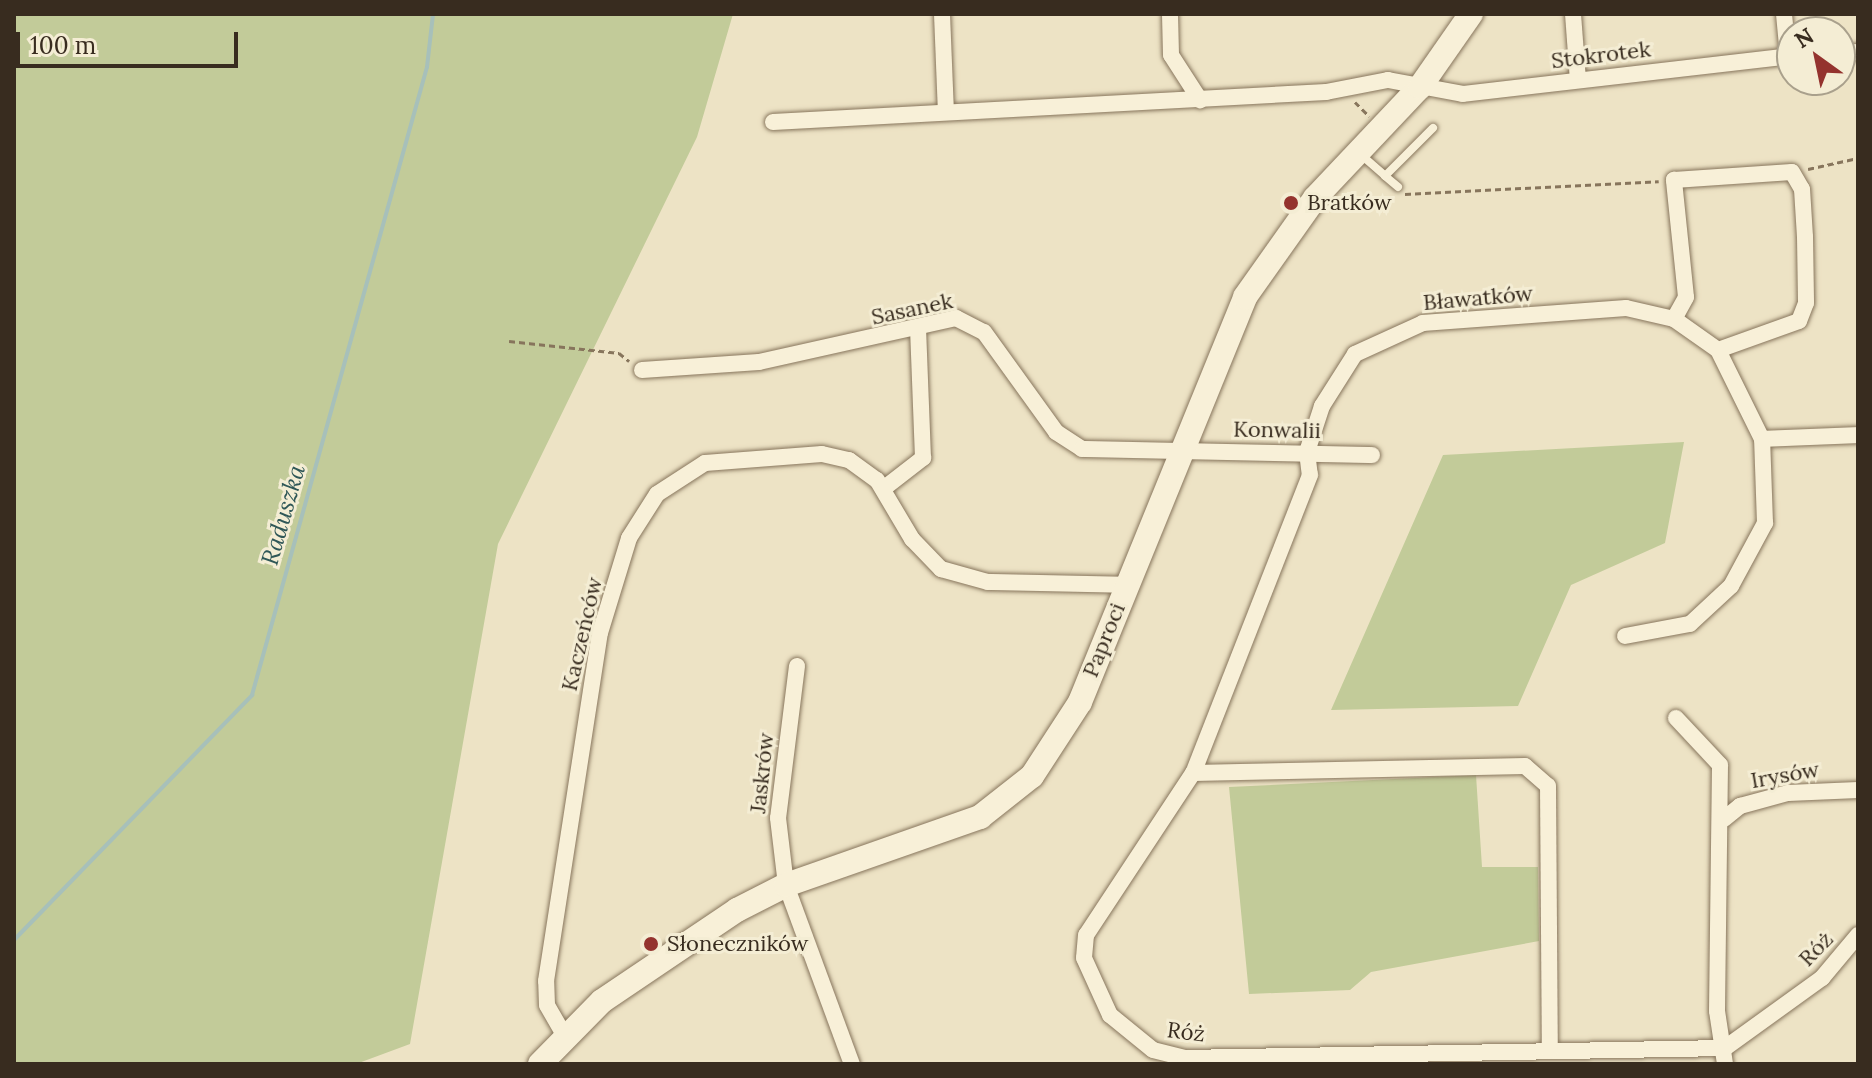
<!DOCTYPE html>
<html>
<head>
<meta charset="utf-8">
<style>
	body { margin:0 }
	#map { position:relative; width:1872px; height:1078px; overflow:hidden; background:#ede3c5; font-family:Lora,serif }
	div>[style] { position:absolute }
	.green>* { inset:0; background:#c2cb99 }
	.stream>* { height:4px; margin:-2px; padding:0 2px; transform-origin:2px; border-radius:2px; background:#a7c0ba }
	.path>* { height:3px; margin-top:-1.5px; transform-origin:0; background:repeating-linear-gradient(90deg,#87755c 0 6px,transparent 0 10px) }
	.roads { filter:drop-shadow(0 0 2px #87755c) drop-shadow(0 0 2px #87755c) }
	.lane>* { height:8px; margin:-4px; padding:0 4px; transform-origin:4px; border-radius:4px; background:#f8f0d8 }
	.street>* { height:16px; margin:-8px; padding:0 8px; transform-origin:8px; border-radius:8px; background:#f8f0d8 }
	.secondary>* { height:24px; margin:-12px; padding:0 12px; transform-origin:12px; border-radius:12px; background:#f8f0d8 }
	.dots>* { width:22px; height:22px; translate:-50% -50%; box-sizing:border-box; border:4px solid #f4edd4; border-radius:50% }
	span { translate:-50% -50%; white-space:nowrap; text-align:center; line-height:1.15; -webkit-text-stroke:6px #f4edd4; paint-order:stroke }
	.street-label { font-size:22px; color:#382c1f }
	.poi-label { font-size:22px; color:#382c1f }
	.left { translate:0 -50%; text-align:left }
	.water-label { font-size:24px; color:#2f5757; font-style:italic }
	.frame { position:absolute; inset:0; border:16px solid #382c1f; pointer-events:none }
	.north { position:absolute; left:1776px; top:16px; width:80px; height:80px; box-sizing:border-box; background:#f4edd4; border:2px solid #a9a08c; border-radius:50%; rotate:327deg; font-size:22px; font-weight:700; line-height:32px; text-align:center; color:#382c1f }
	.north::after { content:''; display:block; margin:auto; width:28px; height:36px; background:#94332e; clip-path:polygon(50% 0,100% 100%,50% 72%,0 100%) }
	.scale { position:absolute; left:16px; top:32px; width:222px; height:36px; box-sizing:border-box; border:4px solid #382c1f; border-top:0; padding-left:10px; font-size:24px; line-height:28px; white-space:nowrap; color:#382c1f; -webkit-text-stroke:6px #f4edd4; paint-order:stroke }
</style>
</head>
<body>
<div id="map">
	<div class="green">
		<i style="clip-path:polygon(14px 14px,733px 14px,697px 137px,498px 544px,410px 1044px,356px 1064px,14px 1064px)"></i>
		<i style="clip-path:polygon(1684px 442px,1665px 543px,1571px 585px,1518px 706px,1331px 710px,1443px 455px)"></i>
		<i style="clip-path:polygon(1476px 775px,1482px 867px,1538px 867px,1539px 941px,1371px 972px,1350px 990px,1249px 994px,1229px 787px)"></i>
	</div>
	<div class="stream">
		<i style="left:14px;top:940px;width:342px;rotate:-45.8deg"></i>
		<i style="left:252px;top:695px;width:652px;rotate:-74.43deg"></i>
		<i style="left:427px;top:67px;width:53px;rotate:-83.5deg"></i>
	</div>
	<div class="path">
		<i style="left:1355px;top:102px;width:20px;rotate:45deg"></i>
		<i style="left:1808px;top:169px;width:51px;rotate:-12.4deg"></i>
		<i style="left:1405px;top:194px;width:254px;rotate:-2.9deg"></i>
		<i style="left:509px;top:341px;width:111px;rotate:6.2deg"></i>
		<i style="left:619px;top:353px;width:13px;rotate:39deg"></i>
	</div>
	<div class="roads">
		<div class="lane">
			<i style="left:1359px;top:153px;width:35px;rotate:41deg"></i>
			<i style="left:1385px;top:176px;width:68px;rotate:-45deg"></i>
			<i style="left:1385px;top:176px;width:17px;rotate:40deg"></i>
		</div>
		<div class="street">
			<i style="left:942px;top:14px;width:98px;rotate:87.7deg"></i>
			<i style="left:1170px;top:14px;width:41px;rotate:88.6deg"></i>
			<i style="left:1171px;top:55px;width:54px;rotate:57.2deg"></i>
			<i style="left:1573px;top:14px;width:66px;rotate:85.7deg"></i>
			<i style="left:1784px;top:14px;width:42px;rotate:84.6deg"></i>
			<i style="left:1840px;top:53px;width:18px;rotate:-3deg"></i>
			<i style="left:773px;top:122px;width:554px;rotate:-3.11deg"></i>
			<i style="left:1326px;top:92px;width:63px;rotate:-11deg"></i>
			<i style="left:1388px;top:80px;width:76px;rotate:10.6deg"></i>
			<i style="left:1463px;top:94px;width:331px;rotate:-6.6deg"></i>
			<i style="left:1674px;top:319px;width:25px;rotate:-61deg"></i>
			<i style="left:1686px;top:297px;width:118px;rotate:-95.9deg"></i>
			<i style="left:1674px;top:180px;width:118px;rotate:-3.9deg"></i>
			<i style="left:1792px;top:172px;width:20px;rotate:60deg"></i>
			<i style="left:1802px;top:189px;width:48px;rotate:86.4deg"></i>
			<i style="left:1805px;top:237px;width:66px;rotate:89.1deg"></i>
			<i style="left:1806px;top:303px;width:19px;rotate:111deg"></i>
			<i style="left:1799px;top:321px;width:86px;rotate:160.3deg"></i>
			<i style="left:642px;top:370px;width:117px;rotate:-3.9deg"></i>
			<i style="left:759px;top:362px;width:202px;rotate:-12.6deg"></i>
			<i style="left:956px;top:318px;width:31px;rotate:27deg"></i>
			<i style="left:984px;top:332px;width:123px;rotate:54.2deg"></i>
			<i style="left:1056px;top:432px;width:31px;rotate:33deg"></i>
			<i style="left:1082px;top:449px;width:290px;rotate:1.2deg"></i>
			<i style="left:1762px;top:439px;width:96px;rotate:-2.4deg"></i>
			<i style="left:883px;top:489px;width:51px;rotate:-37.8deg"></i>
			<i style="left:923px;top:458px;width:128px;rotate:-92.2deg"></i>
			<i style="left:1625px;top:636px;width:66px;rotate:-10.5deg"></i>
			<i style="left:1690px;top:624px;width:56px;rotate:-42.8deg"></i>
			<i style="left:1731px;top:586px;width:72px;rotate:-61.6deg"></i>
			<i style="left:1765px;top:523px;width:84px;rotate:-92deg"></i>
			<i style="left:1762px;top:439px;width:99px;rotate:-116.3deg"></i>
			<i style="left:1718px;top:350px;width:54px;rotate:-144.8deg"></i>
			<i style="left:1674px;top:319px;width:49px;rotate:-167.1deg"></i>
			<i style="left:1626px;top:308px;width:204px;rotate:175.8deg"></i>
			<i style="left:1423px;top:323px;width:75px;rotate:155.5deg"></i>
			<i style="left:1355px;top:354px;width:62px;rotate:122.4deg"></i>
			<i style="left:1322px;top:406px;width:48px;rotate:108.1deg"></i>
			<i style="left:1307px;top:452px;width:23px;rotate:83deg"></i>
			<i style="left:1310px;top:475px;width:320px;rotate:111.4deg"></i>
			<i style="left:1193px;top:773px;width:194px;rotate:123.4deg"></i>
			<i style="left:1086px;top:935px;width:23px;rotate:95deg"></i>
			<i style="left:1084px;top:958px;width:63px;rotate:65.5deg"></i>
			<i style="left:1110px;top:1015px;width:55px;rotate:39.1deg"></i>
			<i style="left:1153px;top:1050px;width:33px;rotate:14deg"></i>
			<i style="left:1185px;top:1058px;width:540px;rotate:-1.06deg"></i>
			<i style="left:1725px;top:1048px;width:120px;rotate:-35.8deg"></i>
			<i style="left:1822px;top:978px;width:56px;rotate:-50.1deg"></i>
			<i style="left:797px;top:666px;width:153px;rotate:97.1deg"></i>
			<i style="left:778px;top:818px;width:67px;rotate:83.2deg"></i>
			<i style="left:786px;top:885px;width:191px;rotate:69.8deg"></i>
			<i style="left:1676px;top:718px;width:64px;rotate:46.9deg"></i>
			<i style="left:1720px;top:765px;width:246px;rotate:90.7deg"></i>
			<i style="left:1717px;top:1011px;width:54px;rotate:81.4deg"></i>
			<i style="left:1193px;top:773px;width:332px;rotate:-1.2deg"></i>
			<i style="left:1525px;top:766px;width:30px;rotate:41deg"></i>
			<i style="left:1548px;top:786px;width:265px;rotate:89.6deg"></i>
			<i style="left:1724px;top:819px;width:21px;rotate:-39deg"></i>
			<i style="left:1740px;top:806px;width:50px;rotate:-15.2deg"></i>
			<i style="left:1788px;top:793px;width:70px;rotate:-2.5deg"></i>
			<i style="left:563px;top:1033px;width:32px;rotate:-120deg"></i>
			<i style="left:547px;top:1005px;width:24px;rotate:-92deg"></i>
			<i style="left:546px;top:981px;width:352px;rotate:-81.2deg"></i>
			<i style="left:600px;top:633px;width:99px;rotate:-73deg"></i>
			<i style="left:629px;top:538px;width:52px;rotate:-57.5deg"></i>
			<i style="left:657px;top:494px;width:57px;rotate:-32.9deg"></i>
			<i style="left:705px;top:463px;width:117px;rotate:-4.4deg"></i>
			<i style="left:822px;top:454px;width:28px;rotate:13deg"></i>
			<i style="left:849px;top:460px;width:34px;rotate:36deg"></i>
			<i style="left:877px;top:480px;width:69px;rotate:59.3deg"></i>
			<i style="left:912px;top:539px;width:42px;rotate:46deg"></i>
			<i style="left:941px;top:569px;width:49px;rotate:15.5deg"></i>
			<i style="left:988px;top:582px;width:139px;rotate:1.2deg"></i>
		</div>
		<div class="secondary">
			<i style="left:540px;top:1064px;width:88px;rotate:-45.5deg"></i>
			<i style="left:602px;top:1001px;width:163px;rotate:-34deg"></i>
			<i style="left:737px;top:910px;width:55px;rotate:-27deg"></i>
			<i style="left:786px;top:885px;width:206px;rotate:-19.3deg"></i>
			<i style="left:980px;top:817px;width:66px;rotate:-38.3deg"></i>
			<i style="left:1032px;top:776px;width:88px;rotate:-57deg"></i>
			<i style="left:1080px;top:702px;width:437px;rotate:-67.8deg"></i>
			<i style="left:1245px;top:297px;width:121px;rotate:-54.7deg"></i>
			<i style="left:1315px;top:198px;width:153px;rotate:-46.6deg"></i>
			<i style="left:1420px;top:87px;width:89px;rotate:-55.1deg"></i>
		</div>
	</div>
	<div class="dots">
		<i style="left:1291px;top:203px;background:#94332e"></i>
		<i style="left:651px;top:944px;background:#94332e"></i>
	</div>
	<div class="street-label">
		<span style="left:1601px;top:55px;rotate:-7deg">Stokrotek</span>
		<span style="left:1478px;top:298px;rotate:-5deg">Bławatków</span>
		<span style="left:912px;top:309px;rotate:-12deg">Sasanek</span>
		<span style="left:1277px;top:430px;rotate:1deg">Konwalii</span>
		<span style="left:582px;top:634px;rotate:-77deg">Kaczeńców</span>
		<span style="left:1104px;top:640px;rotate:-68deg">Paproci</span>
		<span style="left:762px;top:773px;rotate:-84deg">Jaskrów</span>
		<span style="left:1785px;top:775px;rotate:-10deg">Irysów</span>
		<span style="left:1816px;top:949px;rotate:-46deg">Róż</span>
		<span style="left:1186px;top:1032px;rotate:7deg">Róż</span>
	</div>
	<div class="poi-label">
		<span class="left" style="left:1307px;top:203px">Bratków</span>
		<span class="left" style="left:667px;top:944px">Słoneczników</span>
	</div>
	<div class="water-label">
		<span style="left:283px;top:515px;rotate:-74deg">Raduszka</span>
	</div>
	<div class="frame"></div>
	<div class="north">N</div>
	<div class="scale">100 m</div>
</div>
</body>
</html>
